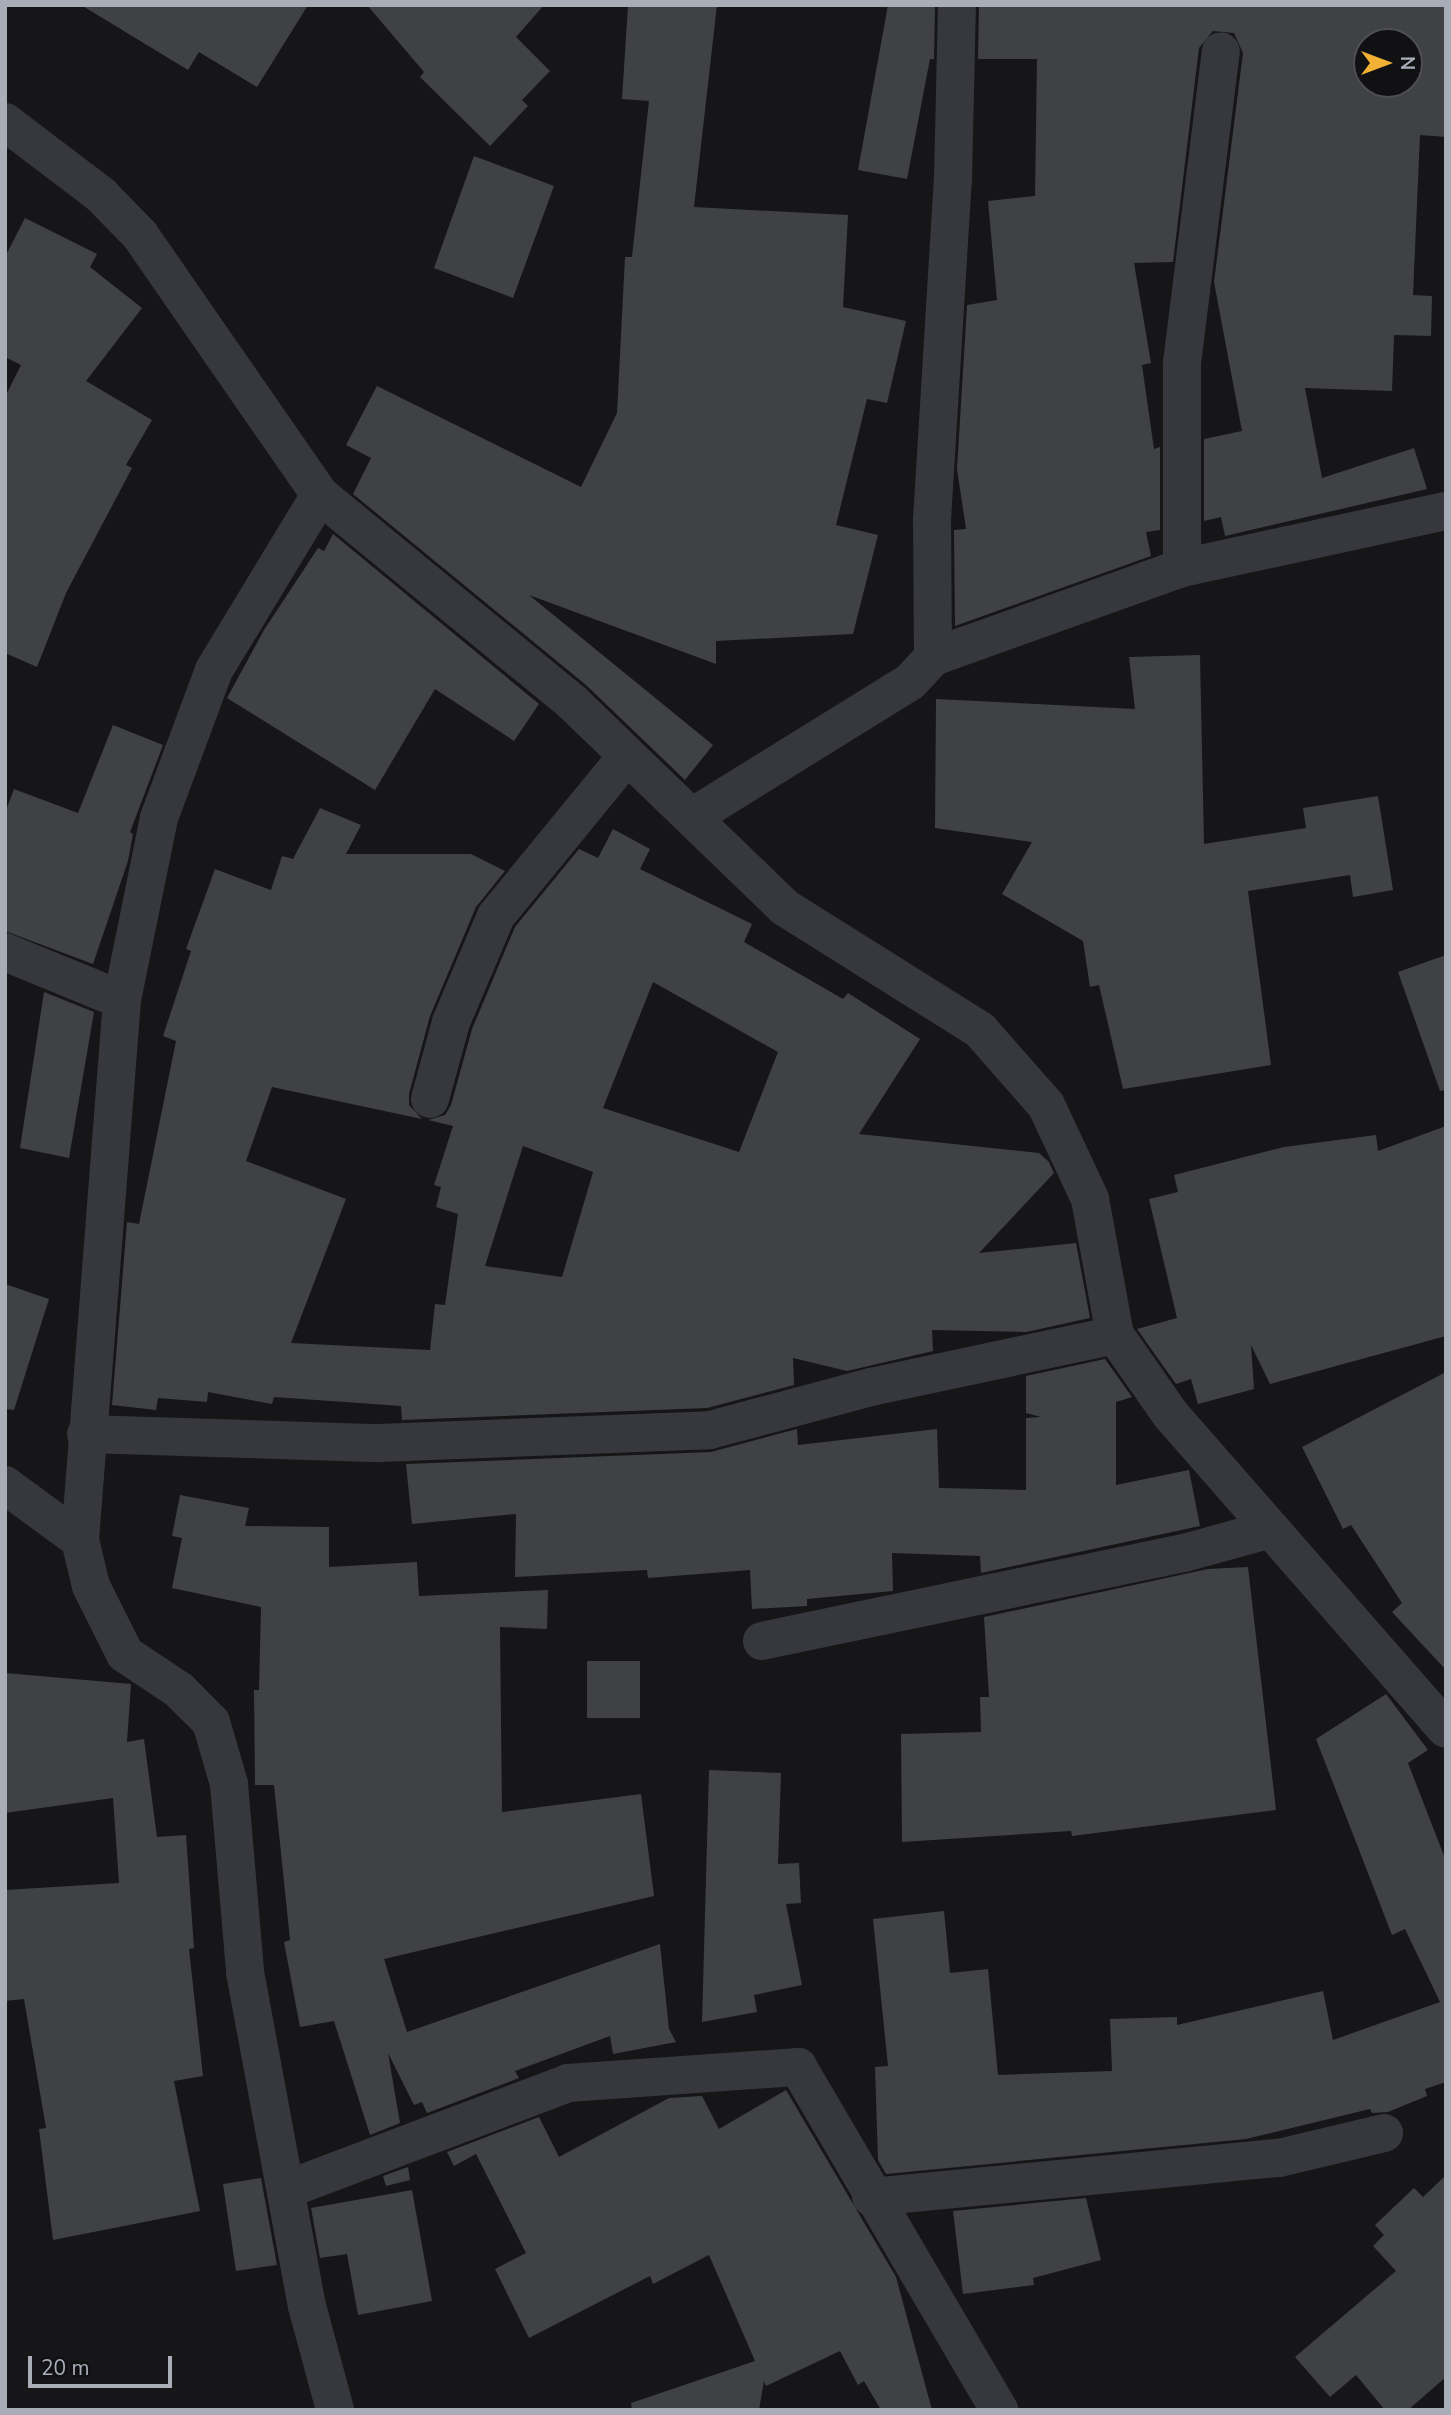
<!DOCTYPE html>
<html>
<head>
<meta charset="utf-8">
<style>
	body { margin:0 }
	#map { position:relative; width:1451px; height:2415px; overflow:hidden; background:#161618; font-family:"Nunito Sans",sans-serif }
	div>[style] { position:absolute }
	.building>* { inset:0; background:#404145 }
	.minor>* { height:38px; margin:-19px; padding:0 19px; transform-origin:19px; border-radius:19px; background:#37383d }
	span { translate:-50% -50%; white-space:nowrap; text-align:center; line-height:1.15; -webkit-text-stroke:6px #111113; paint-order:stroke }
	.frame { position:absolute; inset:0; border:7px solid #a8adb8; pointer-events:none }
	.north { position:absolute; left:1353px; top:28px; width:70px; height:70px; box-sizing:border-box; background:#111113; border:2px solid #4d4f55; border-radius:50%; rotate:90deg; font-size:19px; font-weight:700; line-height:28px; text-align:center; color:#a8adb8 }
	.north::after { content:''; display:block; margin:auto; width:24px; height:32px; background:#f2b134; clip-path:polygon(50% 0,100% 100%,50% 72%,0 100%) }
	.scale { position:absolute; left:28px; top:2356px; width:144px; height:32px; box-sizing:border-box; border:4px solid #a8adb8; border-top:0; padding-left:9px; font-size:21px; line-height:24px; white-space:nowrap; color:#a8adb8; -webkit-text-stroke:5px #111113; paint-order:stroke }
</style>
</head>
<body>
<div id="map">
	<div class="building">
		<i style="clip-path:polygon(81px 5px,308px 5px,257px 87px,199px 52px,188px 70px)"></i>
		<i style="clip-path:polygon(367px 5px,544px 5px,516px 37px,550px 71px,522px 100px,528px 106px,490px 146px,420px 77px,424px 72px)"></i>
		<i style="clip-path:polygon(628px 5px,717px 5px,694px 207px,848px 215px,843px 307px,906px 321px,887px 403px,867px 399px,836px 525px,878px 535px,853px 634px,716px 641px,716px 664px,529px 595px,713px 745px,685px 780px,586px 685px,353px 494px,371px 458px,346px 445px,377px 386px,581px 487px,617px 413px,625px 257px,632px 257px,649px 101px,622px 99px)"></i>
		<i style="clip-path:polygon(888px 5px,935px 6px,934px 59px,930px 59px,907px 179px,858px 170px)"></i>
		<i style="clip-path:polygon(evenodd,979px 5px,1444px 5px,1446px 137px,1420px 135px,1413px 295px,1432px 296px,1431px 336px,1394px 335px,1392px 391px,1305px 388px,1322px 478px,1414px 448px,1427px 489px,1225px 536px,1221px 517px,1204px 521px,1204px 439px,1242px 431px,1214px 282px,1243px 53px,1234px 33px,1213px 31px,1199px 48px,1173px 262px,1134px 263px,1151px 363px,1142px 365px,1154px 449px,1160px 447px,1160px 530px,1146px 532px,1151px 556px,955px 626px,954px 530px,966px 529px,957px 469px,967px 305px,997px 300px,988px 201px,1035px 196px,1037px 59px,978px 59px,979px 5px,1367px 42px,1409px 42px,1409px 84px,1367px 84px,1367px 42px)"></i>
		<i style="clip-path:polygon(474px 156px,554px 186px,513px 298px,434px 268px)"></i>
		<i style="clip-path:polygon(25px 218px,97px 254px,90px 267px,142px 308px,86px 381px,152px 420px,126px 465px,132px 468px,66px 593px,37px 667px,5px 653px,5px 397px,21px 365px,5px 357px,5px 257px)"></i>
		<i style="clip-path:polygon(333px 534px,539px 704px,514px 741px,435px 689px,375px 790px,227px 698px,264px 630px,318px 548px,324px 551px)"></i>
		<i style="clip-path:polygon(1200px 655px,1204px 844px,1306px 828px,1303px 808px,1378px 796px,1393px 890px,1353px 897px,1350px 875px,1248px 891px,1271px 1065px,1123px 1089px,1099px 985px,1090px 987px,1083px 941px,1002px 894px,1032px 842px,935px 828px,936px 699px,1135px 709px,1129px 657px)"></i>
		<i style="clip-path:polygon(113px 725px,163px 745px,130px 832px,133px 834px,128px 861px,93px 964px,5px 931px,5px 813px,14px 789px,78px 813px)"></i>
		<i style="clip-path:polygon(evenodd,320px 808px,361px 825px,346px 854px,471px 854px,505px 871px,476px 907px,430px 1016px,409px 1094px,409px 1105px,422px 1119px,272px 1087px,246px 1161px,346px 1199px,291px 1343px,430px 1350px,435px 1304px,445px 1305px,458px 1214px,436px 1207px,441px 1187px,434px 1185px,453px 1126px,428px 1120px,445px 1115px,451px 1105px,472px 1029px,515px 927px,579px 849px,598px 858px,613px 829px,650px 849px,640px 869px,752px 924px,744px 942px,843px 999px,848px 993px,920px 1039px,859px 1134px,1039px 1153px,1049px 1162px,1054px 1173px,979px 1253px,1076px 1243px,1090px 1318px,1026px 1332px,932px 1330px,933px 1351px,847px 1371px,793px 1358px,794px 1385px,707px 1408px,402px 1420px,401px 1406px,274px 1397px,272px 1404px,208px 1392px,207px 1402px,158px 1398px,156px 1410px,112px 1405px,127px 1222px,139px 1224px,176px 1041px,163px 1036px,191px 951px,186px 949px,215px 869px,271px 890px,282px 856px,293px 859px,320px 808px,653px 982px,778px 1052px,739px 1152px,603px 1108px,653px 982px,320px 808px,523px 1146px,593px 1172px,562px 1277px,485px 1266px,523px 1146px)"></i>
		<i style="clip-path:polygon(1446px 955px,1446px 1090px,1440px 1091px,1398px 972px)"></i>
		<i style="clip-path:polygon(44px 992px,94px 1012px,69px 1158px,20px 1148px)"></i>
		<i style="clip-path:polygon(1446px 1126px,1446px 1336px,1270px 1384px,1251px 1345px,1254px 1389px,1198px 1404px,1191px 1379px,1176px 1384px,1137px 1329px,1177px 1318px,1149px 1199px,1178px 1192px,1174px 1175px,1284px 1147px,1376px 1135px,1378px 1151px)"></i>
		<i style="clip-path:polygon(5px 1284px,49px 1299px,14px 1410px,5px 1409px)"></i>
		<i style="clip-path:polygon(1105px 1359px,1132px 1397px,1116px 1402px,1116px 1485px,1189px 1470px,1200px 1526px,981px 1573px,980px 1556px,892px 1553px,893px 1591px,807px 1599px,807px 1606px,752px 1609px,750px 1570px,648px 1578px,647px 1570px,515px 1577px,516px 1514px,412px 1524px,406px 1464px,711px 1452px,797px 1429px,798px 1445px,937px 1429px,939px 1488px,1026px 1490px,1026px 1418px,1041px 1417px,1026px 1413px,1026px 1376px)"></i>
		<i style="clip-path:polygon(1446px 1372px,1446px 1670px,1392px 1612px,1402px 1603px,1351px 1525px,1343px 1529px,1302px 1447px)"></i>
		<i style="clip-path:polygon(180px 1495px,249px 1508px,245px 1526px,329px 1527px,329px 1567px,417px 1562px,419px 1596px,548px 1590px,547px 1629px,500px 1627px,502px 1812px,641px 1794px,654px 1896px,384px 1959px,407px 2032px,660px 1944px,669px 2029px,676px 2042px,613px 2054px,610px 2036px,515px 2071px,519px 2078px,427px 2113px,422px 2102px,414px 2105px,388px 2053px,400px 2123px,370px 2135px,334px 2021px,300px 2027px,284px 1942px,290px 1940px,274px 1785px,255px 1785px,254px 1690px,259px 1690px,261px 1607px,172px 1588px,182px 1538px,172px 1536px)"></i>
		<i style="clip-path:polygon(1248px 1567px,1276px 1810px,1072px 1836px,1071px 1831px,902px 1842px,901px 1734px,981px 1732px,980px 1697px,989px 1697px,984px 1617px,1208px 1569px)"></i>
		<i style="clip-path:polygon(587px 1661px,640px 1661px,640px 1718px,587px 1718px)"></i>
		<i style="clip-path:polygon(5px 1673px,131px 1684px,127px 1742px,144px 1739px,157px 1837px,186px 1835px,194px 1948px,189px 1949px,203px 2076px,174px 2081px,200px 2211px,53px 2240px,39px 2129px,46px 2128px,24px 1999px,5px 2001px,5px 1890px,119px 1883px,113px 1798px,5px 1813px)"></i>
		<i style="clip-path:polygon(1386px 1694px,1428px 1750px,1408px 1763px,1446px 1861px,1446px 2082px,1425px 2089px,1427px 2096px,1388px 2112px,1372px 2113px,1370px 2109px,1246px 2139px,886px 2174px,878px 2160px,875px 2067px,888px 2066px,873px 1919px,944px 1911px,950px 1973px,988px 1969px,998px 2075px,1112px 2071px,1110px 2019px,1177px 2017px,1177px 2025px,1323px 1991px,1333px 2040px,1440px 2002px,1405px 1929px,1392px 1935px,1316px 1739px)"></i>
		<i style="clip-path:polygon(709px 1770px,781px 1773px,778px 1864px,799px 1863px,801px 1903px,786px 1904px,802px 1985px,754px 1995px,757px 2012px,702px 2022px)"></i>
		<i style="clip-path:polygon(786px 2090px,896px 2277px,932px 2410px,881px 2410px,864px 2381px,858px 2385px,840px 2351px,766px 2386px,764px 2381px,759px 2410px,632px 2410px,631px 2403px,755px 2361px,709px 2255px,653px 2284px,650px 2276px,529px 2338px,495px 2269px,526px 2253px,476px 2154px,454px 2166px,447px 2152px,539px 2117px,559px 2157px,669px 2098px,702px 2096px,719px 2129px)"></i>
		<i style="clip-path:polygon(408px 2167px,410px 2180px,386px 2186px,383px 2176px)"></i>
		<i style="clip-path:polygon(1446px 2175px,1446px 2377px,1408px 2410px,1385px 2410px,1356px 2375px,1330px 2397px,1295px 2357px,1396px 2271px,1373px 2246px,1384px 2235px,1375px 2225px,1414px 2188px,1423px 2197px)"></i>
		<i style="clip-path:polygon(261px 2178px,277px 2265px,236px 2271px,223px 2184px)"></i>
		<i style="clip-path:polygon(412px 2190px,432px 2301px,358px 2315px,347px 2254px,320px 2258px,311px 2208px)"></i>
		<i style="clip-path:polygon(1086px 2198px,1101px 2260px,1033px 2278px,1034px 2285px,963px 2294px,953px 2211px)"></i>
	</div>
	<div class="minor">
		<i style="left:5px;top:122px;width:121px;rotate:37.2deg"></i>
		<i style="left:101px;top:195px;width:56px;rotate:45.7deg"></i>
		<i style="left:140px;top:235px;width:316px;rotate:55.3deg"></i>
		<i style="left:320px;top:495px;width:326px;rotate:39.4deg"></i>
		<i style="left:572px;top:702px;width:295px;rotate:44deg"></i>
		<i style="left:784px;top:907px;width:231px;rotate:32.1deg"></i>
		<i style="left:980px;top:1030px;width:100px;rotate:48.7deg"></i>
		<i style="left:1046px;top:1105px;width:104px;rotate:64.9deg"></i>
		<i style="left:1090px;top:1199px;width:138px;rotate:79.6deg"></i>
		<i style="left:1115px;top:1335px;width:98px;rotate:55deg"></i>
		<i style="left:1171px;top:1415px;width:417px;rotate:48.8deg"></i>
		<i style="left:320px;top:495px;width:205px;rotate:121.2deg"></i>
		<i style="left:214px;top:670px;width:158px;rotate:110.4deg"></i>
		<i style="left:159px;top:818px;width:186px;rotate:101.5deg"></i>
		<i style="left:122px;top:1000px;width:542px;rotate:94.45deg"></i>
		<i style="left:80px;top:1540px;width:47px;rotate:76.6deg"></i>
		<i style="left:91px;top:1586px;width:76px;rotate:63.4deg"></i>
		<i style="left:125px;top:1654px;width:65px;rotate:33.7deg"></i>
		<i style="left:179px;top:1690px;width:45px;rotate:45deg"></i>
		<i style="left:211px;top:1722px;width:65px;rotate:73.8deg"></i>
		<i style="left:229px;top:1784px;width:189px;rotate:85.1deg"></i>
		<i style="left:245px;top:1972px;width:340px;rotate:79.5deg"></i>
		<i style="left:307px;top:2306px;width:108px;rotate:74.9deg"></i>
		<i style="left:1182px;top:568px;width:270px;rotate:-12.2deg"></i>
		<i style="left:933px;top:657px;width:264px;rotate:-19.7deg"></i>
		<i style="left:1182px;top:568px;width:205px;rotate:-90deg"></i>
		<i style="left:1182px;top:363px;width:314px;rotate:-82.9deg"></i>
		<i style="left:692px;top:817px;width:256px;rotate:-31.8deg"></i>
		<i style="left:910px;top:682px;width:34px;rotate:-47deg"></i>
		<i style="left:933px;top:657px;width:137px;rotate:-90.4deg"></i>
		<i style="left:932px;top:520px;width:342px;rotate:-86.5deg"></i>
		<i style="left:953px;top:179px;width:174px;rotate:-88.7deg"></i>
		<i style="left:5px;top:952px;width:126px;rotate:22.3deg"></i>
		<i style="left:430px;top:1099px;width:80px;rotate:-74.7deg"></i>
		<i style="left:451px;top:1022px;width:115px;rotate:-67deg"></i>
		<i style="left:496px;top:916px;width:207px;rotate:-50.7deg"></i>
		<i style="left:86px;top:1434px;width:293px;rotate:1.8deg"></i>
		<i style="left:379px;top:1443px;width:331px;rotate:-2.2deg"></i>
		<i style="left:710px;top:1430px;width:167px;rotate:-15deg"></i>
		<i style="left:871px;top:1387px;width:249px;rotate:-12deg"></i>
		<i style="left:5px;top:1485px;width:93px;rotate:36.3deg"></i>
		<i style="left:762px;top:1641px;width:431px;rotate:-11.8deg"></i>
		<i style="left:1184px;top:1553px;width:90px;rotate:-15.4deg"></i>
		<i style="left:288px;top:2189px;width:299px;rotate:-20.7deg"></i>
		<i style="left:568px;top:2083px;width:231px;rotate:-4deg"></i>
		<i style="left:798px;top:2067px;width:398px;rotate:59.6deg"></i>
		<i style="left:871px;top:2197px;width:410px;rotate:-5.5deg"></i>
		<i style="left:1279px;top:2158px;width:108px;rotate:-13.4deg"></i>
	</div>
	<div class="frame"></div>
	<div class="north">N</div>
	<div class="scale">20 m</div>
</div>
</body>
</html>
